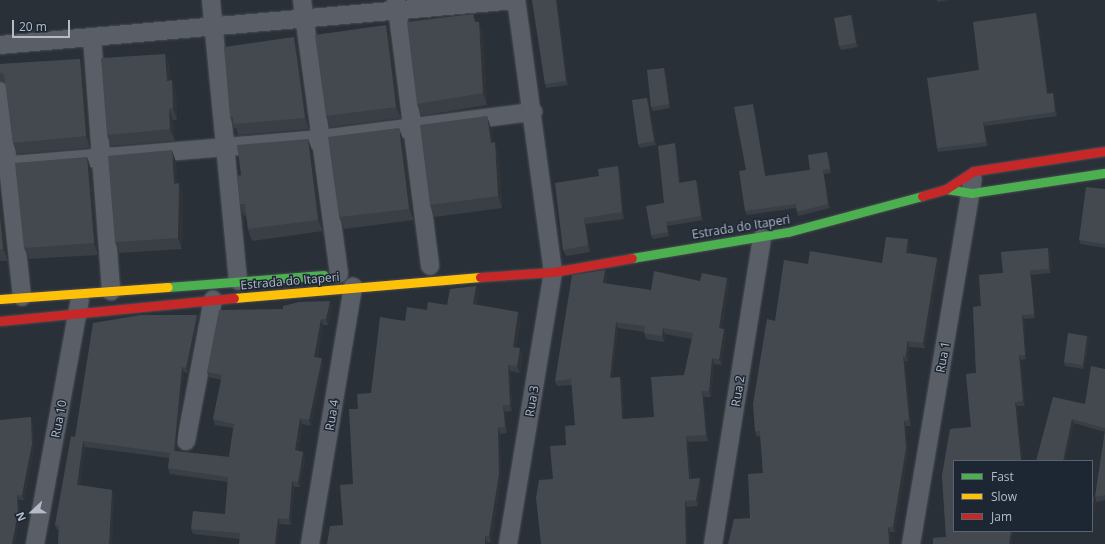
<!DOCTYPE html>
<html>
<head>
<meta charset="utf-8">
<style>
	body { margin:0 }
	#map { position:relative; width:1105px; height:544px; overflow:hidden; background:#2a3038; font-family:"Open Sans",sans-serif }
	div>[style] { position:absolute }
	.roads { filter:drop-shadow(0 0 1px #484c53) drop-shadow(0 0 1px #484c53) }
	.street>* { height:18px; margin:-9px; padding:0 9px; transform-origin:9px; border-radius:9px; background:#5a5e66 }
	.fast>* { height:9px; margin:-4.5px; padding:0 4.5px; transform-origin:4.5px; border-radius:4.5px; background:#4caf50 }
	.slow>* { height:9px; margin:-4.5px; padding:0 4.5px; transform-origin:4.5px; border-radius:4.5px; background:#ffc107 }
	.jam>* { height:9px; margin:-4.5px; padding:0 4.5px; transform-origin:4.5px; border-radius:4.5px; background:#c62828 }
	.wall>* { inset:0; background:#3a3f45 }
	.shaded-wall>* { inset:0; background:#303338 }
	.building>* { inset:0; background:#444950 }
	span { translate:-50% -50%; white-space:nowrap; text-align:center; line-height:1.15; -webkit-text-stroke:3px #1d2633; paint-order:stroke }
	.street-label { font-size:12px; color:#b4bcc9 }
	.legend { position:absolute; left:953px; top:460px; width:140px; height:72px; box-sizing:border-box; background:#1d2633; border:1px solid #59626f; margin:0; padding:5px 7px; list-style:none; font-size:12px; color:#b4bcc9 }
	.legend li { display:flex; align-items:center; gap:8px; height:20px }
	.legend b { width:20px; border:1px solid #59626f }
	.north { position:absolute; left:12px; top:492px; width:40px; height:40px; -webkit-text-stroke:3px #1d2633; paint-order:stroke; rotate:248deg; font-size:11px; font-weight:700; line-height:16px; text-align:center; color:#b4bcc9 }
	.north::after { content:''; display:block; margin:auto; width:14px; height:18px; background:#b4bcc9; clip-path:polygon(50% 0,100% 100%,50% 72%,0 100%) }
	.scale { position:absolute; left:12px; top:20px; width:58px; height:18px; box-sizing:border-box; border:2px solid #b4bcc9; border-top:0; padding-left:5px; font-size:12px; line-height:14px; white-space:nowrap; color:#b4bcc9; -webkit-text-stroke:3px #1d2633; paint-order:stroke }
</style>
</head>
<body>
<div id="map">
	<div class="roads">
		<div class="street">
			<i style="left:211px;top:0;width:282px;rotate:84.5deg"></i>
			<i style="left:302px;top:0;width:276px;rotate:82.3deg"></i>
			<i style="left:396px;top:0;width:268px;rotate:82.7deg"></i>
			<i style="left:92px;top:37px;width:255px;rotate:85.7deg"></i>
			<i style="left:0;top:45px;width:518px;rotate:-4.98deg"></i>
			<i style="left:0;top:91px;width:207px;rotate:83.9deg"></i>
			<i style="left:0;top:166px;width:322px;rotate:-4.8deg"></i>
			<i style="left:321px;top:139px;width:214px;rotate:-7.3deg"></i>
			<i style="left:186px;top:441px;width:144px;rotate:-79.2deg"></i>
			<i style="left:35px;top:544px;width:248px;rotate:-79.6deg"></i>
			<i style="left:310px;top:544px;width:261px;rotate:-80.5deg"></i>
			<i style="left:508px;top:544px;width:276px;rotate:-80.6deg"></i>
			<i style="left:553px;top:272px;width:275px;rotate:-97.7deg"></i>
			<i style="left:713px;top:544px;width:310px;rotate:-80.9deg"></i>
			<i style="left:911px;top:544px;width:370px;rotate:-80.4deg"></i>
		</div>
		<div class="fast">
			<i style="left:946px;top:189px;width:26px;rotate:9deg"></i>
			<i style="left:972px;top:193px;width:134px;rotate:-8.6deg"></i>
			<i style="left:632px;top:258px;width:158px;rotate:-9.5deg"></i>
			<i style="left:788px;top:232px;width:139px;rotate:-15deg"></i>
			<i style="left:168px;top:287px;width:156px;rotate:-4.4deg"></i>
		</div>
		<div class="slow">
			<i style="left:234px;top:298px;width:247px;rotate:-4.9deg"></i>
			<i style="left:0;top:299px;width:168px;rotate:-4.1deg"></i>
		</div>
		<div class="jam">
			<i style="left:922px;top:196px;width:25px;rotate:-16deg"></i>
			<i style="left:946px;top:189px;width:33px;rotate:-33deg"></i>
			<i style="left:974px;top:171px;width:133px;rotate:-8.7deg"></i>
			<i style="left:480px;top:277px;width:73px;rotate:-3.9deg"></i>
			<i style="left:553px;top:272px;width:80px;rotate:-10deg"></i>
			<i style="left:0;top:321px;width:235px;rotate:-5.6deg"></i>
		</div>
	</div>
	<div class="wall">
		<i style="clip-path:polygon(532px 0,557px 0,568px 85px,546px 88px,545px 84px)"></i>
		<i style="clip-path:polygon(937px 0,948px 0,938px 2px)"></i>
		<i style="clip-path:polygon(473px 14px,476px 22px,479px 22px,483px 33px,487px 105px,421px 116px,417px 104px)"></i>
		<i style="clip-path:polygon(851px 15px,853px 19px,858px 47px,841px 50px,839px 46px)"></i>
		<i style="clip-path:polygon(1038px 18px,1048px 94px,1053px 93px,1054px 97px,1057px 116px,985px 126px,988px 146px,938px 152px,937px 148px,979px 70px)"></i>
		<i style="clip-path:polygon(390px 37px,401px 118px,330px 127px,326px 116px)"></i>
		<i style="clip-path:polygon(298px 49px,309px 129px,238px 135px,236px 128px,234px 128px,230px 117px)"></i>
		<i style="clip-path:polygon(165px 54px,170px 65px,170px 80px,172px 80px,176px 92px,177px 120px,173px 120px,175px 141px,111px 146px,107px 135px)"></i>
		<i style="clip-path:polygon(80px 59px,84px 71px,90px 148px,17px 154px,13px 143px,6px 84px,0 81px,0 64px)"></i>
		<i style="clip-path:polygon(666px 72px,670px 108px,653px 111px,651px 107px)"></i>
		<i style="clip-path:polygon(649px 102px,656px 145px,640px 148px,638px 144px)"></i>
		<i style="clip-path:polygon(754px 108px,766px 176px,810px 170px,828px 156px,831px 173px,824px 174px,830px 208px,798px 216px,796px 208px,747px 215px,745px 211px,746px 170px)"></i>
		<i style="clip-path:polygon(491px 128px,493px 142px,499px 154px,502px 208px,434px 217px,430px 205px)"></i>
		<i style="clip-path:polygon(308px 139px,312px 150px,323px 231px,252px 241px,248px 229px,246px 215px,244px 216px,240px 204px,241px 175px)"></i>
		<i style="clip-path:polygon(403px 139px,414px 220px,344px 229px,339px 217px)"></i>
		<i style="clip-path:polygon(676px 147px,680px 183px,696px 180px,698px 184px,703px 220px,667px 226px,669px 236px,653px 239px,651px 235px,664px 203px)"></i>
		<i style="clip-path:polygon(87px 157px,91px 169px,98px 255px,29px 259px,24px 248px)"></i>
		<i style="clip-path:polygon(176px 162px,177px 183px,183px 195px,182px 249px,119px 253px,115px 242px)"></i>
		<i style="clip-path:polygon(620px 172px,624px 219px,586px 224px,590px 252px,566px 256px,563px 250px,599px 176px)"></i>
		<i style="clip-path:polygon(1105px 189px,1105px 248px,1081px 244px,1079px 240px)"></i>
		<i style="clip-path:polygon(0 190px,8px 261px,0 261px)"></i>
		<i style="clip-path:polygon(910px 245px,909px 253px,937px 258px,939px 263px,925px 348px,909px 347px,908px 361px,905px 361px,911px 426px,906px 426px,908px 453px,895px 532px,890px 532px,891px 544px,728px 544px,750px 518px,763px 473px,760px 436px,757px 437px,755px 431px,775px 321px,808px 264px,882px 263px)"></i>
		<i style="clip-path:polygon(1048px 248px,1050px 252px,1051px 273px,1031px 275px,1035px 318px,1024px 319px,1026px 359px,1021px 360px,1025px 406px,1017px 406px,1022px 461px,954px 461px,954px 531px,1013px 531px,1011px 544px,933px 544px,933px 538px,946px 537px,942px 476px,950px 429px,971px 427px,966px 374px,976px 373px,973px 307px,981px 306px,979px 275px,1003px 273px,1001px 252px)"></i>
		<i style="clip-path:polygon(evenodd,608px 276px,606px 284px,651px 290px,700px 281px,727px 278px,729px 284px,722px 329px,724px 329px,726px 335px,722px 365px,714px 364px,711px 397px,704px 397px,708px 441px,688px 442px,691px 479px,702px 484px,698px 506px,687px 507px,553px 479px,566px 445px,575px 425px,572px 385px,557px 386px,555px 381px,608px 276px,618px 328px,644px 332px,646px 339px,664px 342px,665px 334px,692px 339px,684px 375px,654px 417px,624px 419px,622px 383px,620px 377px,612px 378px,618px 328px)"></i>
		<i style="clip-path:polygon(476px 286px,479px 292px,477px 305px,518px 312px,521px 318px,516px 347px,523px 355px,520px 373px,510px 371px,512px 411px,505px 412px,507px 433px,500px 434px,501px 480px,491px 542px,487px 543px,343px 525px,353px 484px,358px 409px,371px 393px,405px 321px,427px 310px,447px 305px)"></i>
		<i style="clip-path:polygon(332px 306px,328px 325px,323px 325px,317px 358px,323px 364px,311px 426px,302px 424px,298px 451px,303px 452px,305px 458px,300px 487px,294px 487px,291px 525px,280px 524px,240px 539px,193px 534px,191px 529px,225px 514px,228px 482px,170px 474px,168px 468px,169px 458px,85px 447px,80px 485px,112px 490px,114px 496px,112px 544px,58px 544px,59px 530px,57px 530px,55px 525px,75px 437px,197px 315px,198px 320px,188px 373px,184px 372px,176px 451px,229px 457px,233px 428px,215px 425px,213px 419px,221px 380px,209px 377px,207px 372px,283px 309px)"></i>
		<i style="clip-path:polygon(1087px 336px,1089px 340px,1084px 369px,1065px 366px,1064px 362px)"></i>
		<i style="clip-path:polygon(1105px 369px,1105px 500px,1096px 502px,1095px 497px,1105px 432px,1074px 423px,1065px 461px,1036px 461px,1085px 404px)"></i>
		<i style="clip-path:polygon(33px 422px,34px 449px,24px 500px,19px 500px,20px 518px,0 544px)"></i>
	</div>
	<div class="shaded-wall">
		<i style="clip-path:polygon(556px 0,557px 0,568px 85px,566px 81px)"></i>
		<i style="clip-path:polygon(1036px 13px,1038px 18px,1049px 98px,1047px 94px)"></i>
		<i style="clip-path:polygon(851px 15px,853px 19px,858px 47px,856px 43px)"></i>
		<i style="clip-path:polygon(479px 22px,483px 33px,487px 105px,483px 93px)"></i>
		<i style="clip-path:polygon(386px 25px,390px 37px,401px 118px,396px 107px)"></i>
		<i style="clip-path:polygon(294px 37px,298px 49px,309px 129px,305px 118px)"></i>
		<i style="clip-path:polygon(165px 54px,170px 65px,171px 92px,167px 81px)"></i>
		<i style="clip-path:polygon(80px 59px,84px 71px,90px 148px,86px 136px)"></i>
		<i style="clip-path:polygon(664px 68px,666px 72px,670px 108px,669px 104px)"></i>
		<i style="clip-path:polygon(172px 80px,176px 92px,177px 120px,173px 108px)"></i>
		<i style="clip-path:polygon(1053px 93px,1054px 97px,1057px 116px,1055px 112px)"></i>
		<i style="clip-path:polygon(647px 98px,649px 102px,656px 145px,654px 141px)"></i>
		<i style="clip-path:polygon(753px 104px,754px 108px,767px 180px,765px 176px)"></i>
		<i style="clip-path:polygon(169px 109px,173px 120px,175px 141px,170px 129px)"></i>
		<i style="clip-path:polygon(487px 116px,491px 128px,495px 154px,491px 143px)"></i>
		<i style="clip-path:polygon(983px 122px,985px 126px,988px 146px,986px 142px)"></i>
		<i style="clip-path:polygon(399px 128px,403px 139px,414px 220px,409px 209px)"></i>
		<i style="clip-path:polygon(308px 139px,312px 150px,323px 231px,318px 220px)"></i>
		<i style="clip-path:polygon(495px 142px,499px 154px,502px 208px,498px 196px)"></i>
		<i style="clip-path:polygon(675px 143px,676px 147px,681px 187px,679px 183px)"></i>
		<i style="clip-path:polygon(172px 150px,176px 162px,178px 195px,174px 184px)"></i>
		<i style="clip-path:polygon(87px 157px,91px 169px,98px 255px,94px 243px)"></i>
		<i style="clip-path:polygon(618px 166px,620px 172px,624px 219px,622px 212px)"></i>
		<i style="clip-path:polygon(823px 170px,824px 174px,830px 208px,828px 204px)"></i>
		<i style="clip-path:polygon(696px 180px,698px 184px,703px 220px,701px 216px)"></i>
		<i style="clip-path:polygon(179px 183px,183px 195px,182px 249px,178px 238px)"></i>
		<i style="clip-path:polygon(0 190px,8px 261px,3px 249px,0 218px)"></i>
		<i style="clip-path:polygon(584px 218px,586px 224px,590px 252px,588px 245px)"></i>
		<i style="clip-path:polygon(908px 239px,910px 245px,908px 258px,906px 253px)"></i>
		<i style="clip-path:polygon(1048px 248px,1050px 252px,1051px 273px,1049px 269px)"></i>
		<i style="clip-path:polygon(937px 258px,939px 263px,925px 348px,923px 343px)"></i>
		<i style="clip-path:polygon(605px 270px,608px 276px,605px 289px,603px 283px)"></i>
		<i style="clip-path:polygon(1030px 270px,1031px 275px,1035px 318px,1034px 314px)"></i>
		<i style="clip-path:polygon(727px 278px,729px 284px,721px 334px,719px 328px)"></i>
		<i style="clip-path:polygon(476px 286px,479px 292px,476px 311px,473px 304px)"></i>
		<i style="clip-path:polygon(330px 301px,332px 306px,328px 325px,326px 319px)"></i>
		<i style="clip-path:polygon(518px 312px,521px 318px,515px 353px,513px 347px)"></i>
		<i style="clip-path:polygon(197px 315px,198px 320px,188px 373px,186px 368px)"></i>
		<i style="clip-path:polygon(1022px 315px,1024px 319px,1026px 359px,1025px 355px)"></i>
		<i style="clip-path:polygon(321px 319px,323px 325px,316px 363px,314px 357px)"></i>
		<i style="clip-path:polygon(616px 322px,618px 328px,612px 384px,610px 378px)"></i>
		<i style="clip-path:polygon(663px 328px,665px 334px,664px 342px,662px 336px)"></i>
		<i style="clip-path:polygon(724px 329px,726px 335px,722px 365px,719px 359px)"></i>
		<i style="clip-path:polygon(1087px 336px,1089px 340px,1084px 369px,1083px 365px)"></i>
		<i style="clip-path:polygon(907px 341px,909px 347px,908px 361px,906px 356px)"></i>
		<i style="clip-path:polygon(520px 348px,523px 355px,520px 373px,517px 366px)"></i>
		<i style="clip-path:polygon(1019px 355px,1021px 360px,1025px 406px,1023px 401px)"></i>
		<i style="clip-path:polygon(903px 356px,905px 361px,911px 426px,909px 420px)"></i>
		<i style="clip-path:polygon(322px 358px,323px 364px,311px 426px,309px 420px)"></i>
		<i style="clip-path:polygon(712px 358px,714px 364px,711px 397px,709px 391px)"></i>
		<i style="clip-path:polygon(508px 365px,510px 371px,512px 411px,510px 405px)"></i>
		<i style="clip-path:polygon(182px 367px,184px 372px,176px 456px,174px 451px)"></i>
		<i style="clip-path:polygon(620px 377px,622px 383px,625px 425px,622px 419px)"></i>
		<i style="clip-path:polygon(702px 391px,704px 397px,708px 441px,706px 435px)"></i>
		<i style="clip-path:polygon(1015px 402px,1017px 406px,1022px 461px,1021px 461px)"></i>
		<i style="clip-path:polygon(503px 405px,505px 412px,507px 433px,505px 427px)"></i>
		<i style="clip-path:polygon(31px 417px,33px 422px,34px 449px,24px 500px,22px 495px)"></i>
		<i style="clip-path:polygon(300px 418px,302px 424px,297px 456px,295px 450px)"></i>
		<i style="clip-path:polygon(1072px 419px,1074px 423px,1065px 461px,1063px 461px)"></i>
		<i style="clip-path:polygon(904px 421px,906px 426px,908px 453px,895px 532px,893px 527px)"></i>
		<i style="clip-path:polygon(498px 427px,500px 434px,501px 480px,491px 542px,489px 536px)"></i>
		<i style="clip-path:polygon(686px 436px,688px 442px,691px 485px,689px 479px)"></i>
		<i style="clip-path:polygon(83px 441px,85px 447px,79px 490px,77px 485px)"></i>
		<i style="clip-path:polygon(303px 452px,305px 458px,300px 487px,298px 482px)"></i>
		<i style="clip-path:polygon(700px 478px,702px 484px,698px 506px,696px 500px)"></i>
		<i style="clip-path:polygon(292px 481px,294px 487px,291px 525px,289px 519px)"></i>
		<i style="clip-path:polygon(112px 490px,114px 496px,112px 544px,109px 544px)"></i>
		<i style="clip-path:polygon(17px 495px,19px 500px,20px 518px,15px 544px,12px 544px)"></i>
		<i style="clip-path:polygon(1094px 497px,1096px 502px,1092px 525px,1092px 511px)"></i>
		<i style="clip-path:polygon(685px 501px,687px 507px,688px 544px,686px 544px)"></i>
		<i style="clip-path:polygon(278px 518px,280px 524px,277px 544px,275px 544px)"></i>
		<i style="clip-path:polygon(888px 527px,890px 532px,891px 544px,889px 544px)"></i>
		<i style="clip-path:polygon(1011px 531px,1013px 531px,1011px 544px,1009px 544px)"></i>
		<i style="clip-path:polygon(485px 536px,487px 543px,487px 544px,485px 544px)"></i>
	</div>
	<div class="building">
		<i style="clip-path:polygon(532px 0,556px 0,566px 81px,545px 84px)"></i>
		<i style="clip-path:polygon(1036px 13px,1047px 94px,1053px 93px,1055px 112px,983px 122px,986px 142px,937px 148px,927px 78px,979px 70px,973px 22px)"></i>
		<i style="clip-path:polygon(473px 14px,474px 22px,479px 22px,483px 93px,417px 104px,407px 22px)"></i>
		<i style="clip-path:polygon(851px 15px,856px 43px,839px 46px,834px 18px)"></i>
		<i style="clip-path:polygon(386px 25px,396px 107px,326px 116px,315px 35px)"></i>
		<i style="clip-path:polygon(294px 37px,305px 118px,234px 124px,233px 117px,230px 117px,224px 47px)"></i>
		<i style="clip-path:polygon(165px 54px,167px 81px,172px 80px,173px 108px,169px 109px,170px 129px,107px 135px,101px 58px)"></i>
		<i style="clip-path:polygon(80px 59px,86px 136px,13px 143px,4px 74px,0 72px,0 64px)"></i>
		<i style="clip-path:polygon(664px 68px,669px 104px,651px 107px,647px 70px)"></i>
		<i style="clip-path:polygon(647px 98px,654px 141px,638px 144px,632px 100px)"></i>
		<i style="clip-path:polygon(753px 104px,765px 176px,810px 170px,808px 155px,827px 152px,830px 169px,823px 170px,828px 204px,797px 212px,796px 204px,745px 211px,739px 171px,746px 170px,734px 107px)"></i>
		<i style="clip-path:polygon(487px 116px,491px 143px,495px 142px,498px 196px,430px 205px,420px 125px)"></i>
		<i style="clip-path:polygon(399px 128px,409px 209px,339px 217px,328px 137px)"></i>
		<i style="clip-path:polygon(308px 139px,318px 220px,248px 229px,245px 204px,240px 204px,237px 176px,241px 175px,237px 145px)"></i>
		<i style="clip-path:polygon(675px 143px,679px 183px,696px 180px,701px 216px,666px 222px,668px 232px,651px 235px,646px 206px,664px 203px,658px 146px)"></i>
		<i style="clip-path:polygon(172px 150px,174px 184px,179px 183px,178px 238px,115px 242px,108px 156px)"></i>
		<i style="clip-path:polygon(87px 157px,94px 243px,24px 248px,15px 163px)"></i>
		<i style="clip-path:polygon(618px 166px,622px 212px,584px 218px,588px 245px,563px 250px,555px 183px,599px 176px,598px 169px)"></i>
		<i style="clip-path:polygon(1086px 187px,1105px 189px,1105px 244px,1079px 240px)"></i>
		<i style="clip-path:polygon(0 218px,3px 249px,0 249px)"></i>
		<i style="clip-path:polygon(886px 237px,908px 239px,906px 253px,937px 258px,923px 343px,907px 341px,906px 356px,903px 356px,909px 420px,904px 421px,906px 448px,893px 527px,888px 527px,889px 544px,728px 544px,734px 519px,750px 518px,748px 474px,763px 473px,760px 431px,755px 431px,753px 404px,767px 319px,775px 321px,784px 260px,808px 264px,810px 251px,882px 263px)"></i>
		<i style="clip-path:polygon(1048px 248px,1049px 269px,1030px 270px,1034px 314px,1022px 315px,1025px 355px,1019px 355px,1023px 401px,1015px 402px,1021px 461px,954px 461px,954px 531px,1011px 531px,1009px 544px,933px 544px,933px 538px,946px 537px,942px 476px,950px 429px,971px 427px,966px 374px,976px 373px,973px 307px,981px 306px,979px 275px,1003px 273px,1001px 252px)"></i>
		<i style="clip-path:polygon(evenodd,605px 270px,603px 283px,651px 290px,654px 271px,700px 281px,702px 273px,727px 278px,719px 328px,724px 329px,719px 359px,712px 358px,709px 391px,702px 391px,706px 435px,686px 436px,689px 479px,700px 478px,696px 500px,685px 501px,686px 544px,541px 544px,536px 498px,539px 480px,553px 479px,550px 446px,566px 445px,565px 426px,575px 425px,571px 379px,555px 381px,572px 275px,605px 270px,616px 322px,645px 326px,644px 333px,662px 336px,663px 328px,693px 333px,684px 375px,651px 377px,654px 417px,622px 419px,620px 377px,610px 378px,616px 322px)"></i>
		<i style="clip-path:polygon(476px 286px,473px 304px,518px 312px,513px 347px,520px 348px,517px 366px,508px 365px,510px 405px,503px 405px,505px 427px,498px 427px,499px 474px,489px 536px,485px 536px,485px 544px,327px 544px,330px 526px,343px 525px,340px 485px,353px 484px,349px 409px,358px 409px,357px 394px,371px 393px,380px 317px,405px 321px,407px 307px,427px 310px,428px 302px,447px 305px,450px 289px)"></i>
		<i style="clip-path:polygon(330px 301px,326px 319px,321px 319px,314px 357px,322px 358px,309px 420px,300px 418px,295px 450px,303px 452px,298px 482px,292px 481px,289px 519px,278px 518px,275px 544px,239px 544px,240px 533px,191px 529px,193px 511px,225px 514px,228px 477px,168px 468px,170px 453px,83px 441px,77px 485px,112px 490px,109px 544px,58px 544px,59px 525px,55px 525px,71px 436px,75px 437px,93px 323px,141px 315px,197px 315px,186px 368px,182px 367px,174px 451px,229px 457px,234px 424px,213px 419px,222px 375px,207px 372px,219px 310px,283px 309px,283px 306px,299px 302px)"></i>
		<i style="clip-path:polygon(1068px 333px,1087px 336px,1083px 365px,1064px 362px)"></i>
		<i style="clip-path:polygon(1091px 366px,1105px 369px,1105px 428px,1072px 419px,1063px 461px,1036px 461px,1053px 397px,1085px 404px)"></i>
		<i style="clip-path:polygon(31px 417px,32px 444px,22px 495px,17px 495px,18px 513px,12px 544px,0 544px,0 420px)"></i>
		<i style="clip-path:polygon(1105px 430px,1105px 495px,1095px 497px)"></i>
		<i style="clip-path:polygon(1092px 497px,1094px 497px,1092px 511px)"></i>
	</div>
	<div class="street-label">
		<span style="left:741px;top:227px;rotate:-9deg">Estrada do Itaperi</span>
		<span style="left:290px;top:281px;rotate:-5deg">Estrada do Itaperi</span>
		<span style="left:943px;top:357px;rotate:-80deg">Rua 1</span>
		<span style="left:738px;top:391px;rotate:-81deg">Rua 2</span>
		<span style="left:532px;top:401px;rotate:-81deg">Rua 3</span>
		<span style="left:332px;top:415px;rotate:-81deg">Rua 4</span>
		<span style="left:59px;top:419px;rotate:-79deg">Rua 10</span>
	</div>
	<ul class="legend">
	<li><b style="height:5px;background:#4caf50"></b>Fast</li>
	<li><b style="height:5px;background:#ffc107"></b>Slow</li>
	<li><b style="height:5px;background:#c62828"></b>Jam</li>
	</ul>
	<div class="north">N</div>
	<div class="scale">20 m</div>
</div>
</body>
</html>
